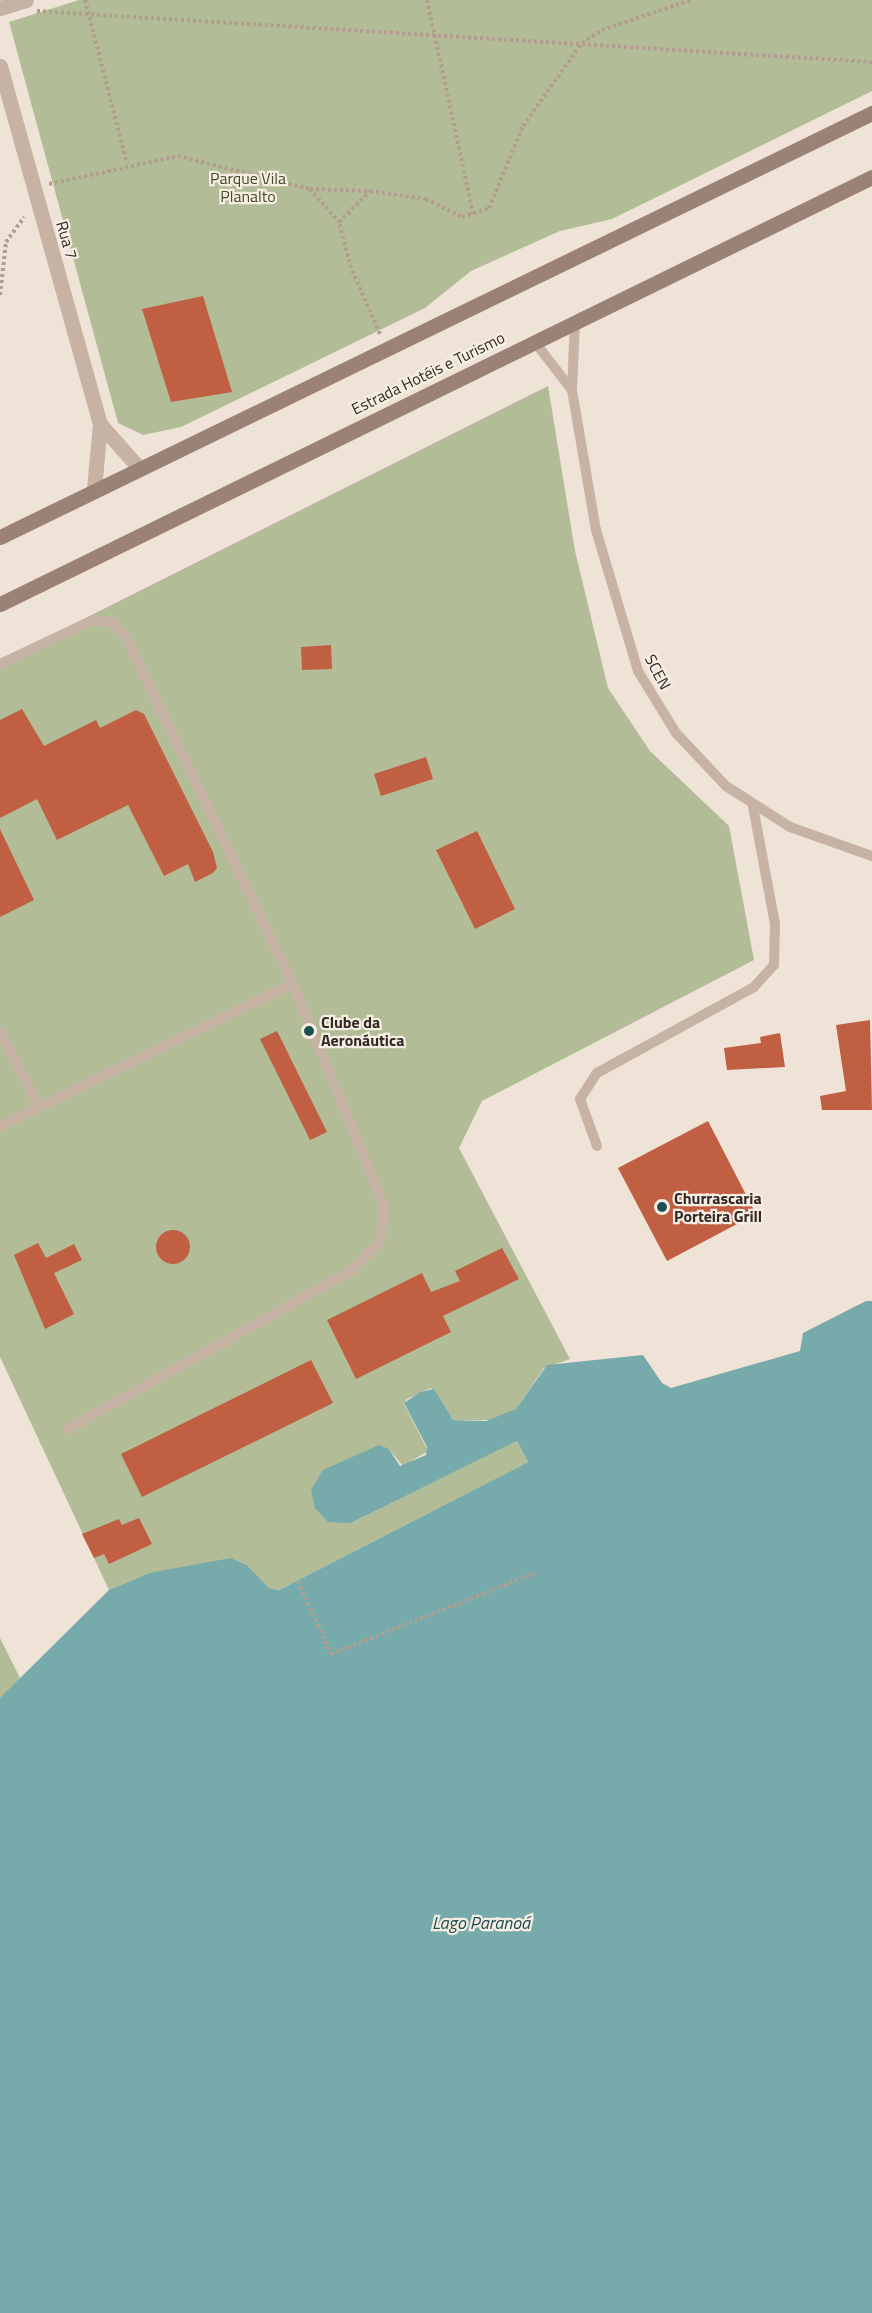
<!DOCTYPE html>
<html>
<head>
<meta charset="utf-8">
<style>
	body { margin:0 }
	#map { position:relative; width:872px; height:2313px; overflow:hidden; background:#efe3d7; font-family:"Titillium Web",sans-serif }
	div>[style] { position:absolute }
	.green>* { inset:0; background:#b2bd98 }
	.water>* { inset:0; background:#77aaab }
	.building>* { inset:0; background:#c15f43 }
	.round { border-radius:50% }
	.path>* { height:4px; margin-top:-2px; transform-origin:0; background:repeating-linear-gradient(90deg,#b29d8e 0 3px,transparent 0 6px) }
	.lane>* { height:10px; margin:-5px; padding:0 5px; transform-origin:5px; border-radius:5px; background:#c6b3a4 }
	.street>* { height:15px; margin:-7.5px; padding:0 7.5px; transform-origin:7.5px; border-radius:7.5px; background:#c6b3a4 }
	.secondary>* { height:15px; margin:-7.5px; padding:0 7.5px; transform-origin:7.5px; border-radius:7.5px; background:#9a8275 }
	.dots>* { width:16px; height:16px; translate:-50% -50%; box-sizing:border-box; border:3px solid #f8ede3; border-radius:50% }
	span { translate:-50% -50%; white-space:nowrap; text-align:center; line-height:1.15; -webkit-text-stroke:4.5px #f8ede3; paint-order:stroke }
	.park-label { font-size:16px; color:#424f2a }
	.street-label { font-size:16px; color:#322925 }
	.poi-label { font-size:16px; color:#322925; font-weight:700 }
	.left { translate:0 -50%; text-align:left }
	.water-label { font-size:18px; color:#1d4f51; font-style:italic }
</style>
</head>
<body>
<div id="map">
	<div class="green">
		<i style="clip-path:polygon(79px 0,872px 0,872px 91px,612px 219px,560px 231px,471px 271px,425px 308px,181px 427px,143px 435px,118px 423px,9px 22px)"></i>
		<i style="clip-path:polygon(548px 386px,575px 551px,608px 688px,650px 751px,729px 826px,754px 960px,482px 1101px,459px 1148px,570px 1359px,544px 1368px,516px 1409px,494px 1420px,453px 1420px,431px 1388px,407px 1399px,404px 1404px,428px 1451px,403px 1466px,389px 1449px,351px 1523px,517px 1441px,528px 1462px,279px 1590px,269px 1588px,248px 1566px,149px 1573px,109px 1590px,0 1357px,0 661px)"></i>
		<i style="clip-path:polygon(0 1638px,22px 1682px,0 1698px)"></i>
	</div>
	<div class="water">
		<i style="clip-path:polygon(866px 1301px,872px 1301px,872px 2313px,0 2313px,0 1698px,109px 1590px,149px 1573px,231px 1558px,248px 1566px,269px 1588px,279px 1590px,528px 1462px,517px 1441px,351px 1523px,328px 1522px,315px 1508px,311px 1490px,323px 1470px,379px 1445px,389px 1449px,400px 1466px,426px 1455px,427px 1447px,404px 1403px,420px 1392px,434px 1389px,453px 1420px,486px 1421px,516px 1409px,547px 1365px,643px 1355px,662px 1383px,671px 1388px,800px 1351px,803px 1333px)"></i>
	</div>
	<div class="building">
		<i style="clip-path:polygon(203px 296px,232px 392px,171px 402px,142px 309px)"></i>
		<i style="clip-path:polygon(331px 645px,332px 669px,302px 670px,301px 647px)"></i>
		<i style="clip-path:polygon(22px 709px,44px 746px,96px 720px,100px 728px,136px 710px,144px 714px,213px 852px,217px 868px,213px 873px,195px 882px,188px 864px,164px 876px,128px 805px,57px 840px,37px 799px,0 818px,0 720px)"></i>
		<i style="clip-path:polygon(426px 757px,433px 779px,381px 796px,374px 774px)"></i>
		<i style="clip-path:polygon(0 829px,34px 900px,0 917px)"></i>
		<i style="clip-path:polygon(477px 831px,515px 909px,475px 929px,436px 850px)"></i>
		<i style="clip-path:polygon(870px 1020px,872px 1110px,822px 1110px,820px 1096px,846px 1091px,836px 1025px)"></i>
		<i style="clip-path:polygon(277px 1031px,327px 1132px,310px 1140px,260px 1039px)"></i>
		<i style="clip-path:polygon(780px 1033px,785px 1067px,727px 1070px,724px 1048px,761px 1043px,760px 1037px)"></i>
		<i style="clip-path:polygon(708px 1121px,756px 1214px,667px 1261px,618px 1168px)"></i>
		<i class="round" style="left:156px;top:1230px;width:34px;height:34px"></i>
		<i style="clip-path:polygon(38px 1243px,46px 1258px,74px 1244px,82px 1260px,54px 1273px,74px 1314px,45px 1329px,14px 1255px)"></i>
		<i style="clip-path:polygon(502px 1248px,519px 1279px,443px 1316px,451px 1332px,356px 1379px,327px 1320px,422px 1273px,431px 1292px,460px 1281px,455px 1271px)"></i>
		<i style="clip-path:polygon(311px 1360px,333px 1403px,142px 1497px,121px 1454px)"></i>
		<i style="clip-path:polygon(139px 1518px,152px 1544px,109px 1564px,104px 1554px,94px 1558px,82px 1534px,119px 1519px,122px 1525px)"></i>
	</div>
	<div class="path">
		<i style="left:85px;top:0;width:169px;rotate:75.6deg"></i>
		<i style="left:427px;top:0;width:222px;rotate:77.8deg"></i>
		<i style="left:37px;top:11px;width:837px;rotate:3.5deg"></i>
		<i style="left:49px;top:184px;width:132px;rotate:-12.2deg"></i>
		<i style="left:178px;top:156px;width:136px;rotate:14deg"></i>
		<i style="left:310px;top:189px;width:59px;rotate:1.9deg"></i>
		<i style="left:310px;top:189px;width:44px;rotate:48.7deg"></i>
		<i style="left:0;top:295px;width:53px;rotate:-83.5deg"></i>
		<i style="left:6px;top:242px;width:31px;rotate:-54deg"></i>
		<i style="left:380px;top:334px;width:72px;rotate:-113.7deg"></i>
		<i style="left:351px;top:268px;width:48px;rotate:-104.6deg"></i>
		<i style="left:339px;top:222px;width:44px;rotate:-45deg"></i>
		<i style="left:370px;top:191px;width:57px;rotate:8.1deg"></i>
		<i style="left:426px;top:199px;width:40px;rotate:26.6deg"></i>
		<i style="left:462px;top:217px;width:28px;rotate:-18deg"></i>
		<i style="left:489px;top:208px;width:89px;rotate:-67.5deg"></i>
		<i style="left:523px;top:126px;width:102px;rotate:-54.6deg"></i>
		<i style="left:582px;top:43px;width:24px;rotate:-33deg"></i>
		<i style="left:602px;top:30px;width:94px;rotate:-18.6deg"></i>
		<i style="left:298px;top:1581px;width:80px;rotate:65.7deg"></i>
		<i style="left:331px;top:1654px;width:220px;rotate:-21.6deg"></i>
	</div>
	<div class="lane">
		<i style="left:575px;top:323px;width:67px;rotate:92.6deg"></i>
		<i style="left:572px;top:390px;width:142px;rotate:80.3deg"></i>
		<i style="left:596px;top:530px;width:147px;rotate:73.4deg"></i>
		<i style="left:638px;top:671px;width:73px;rotate:58.5deg"></i>
		<i style="left:676px;top:733px;width:73px;rotate:46.7deg"></i>
		<i style="left:726px;top:786px;width:76px;rotate:32.6deg"></i>
		<i style="left:790px;top:827px;width:87px;rotate:19.5deg"></i>
		<i style="left:534px;top:341px;width:62px;rotate:52.2deg"></i>
		<i style="left:0;top:664px;width:103px;rotate:-25.3deg"></i>
		<i style="left:93px;top:620px;width:18px;rotate:6deg"></i>
		<i style="left:111px;top:622px;width:21px;rotate:45deg"></i>
		<i style="left:126px;top:637px;width:385px;rotate:64.3deg"></i>
		<i style="left:293px;top:984px;width:240px;rotate:67.7deg"></i>
		<i style="left:384px;top:1206px;width:36px;rotate:96deg"></i>
		<i style="left:380px;top:1242px;width:41px;rotate:135deg"></i>
		<i style="left:351px;top:1271px;width:325px;rotate:150.9deg"></i>
		<i style="left:0;top:1031px;width:85px;rotate:62.8deg"></i>
		<i style="left:0;top:1126px;width:326px;rotate:-25.9deg"></i>
		<i style="left:597px;top:1146px;width:50px;rotate:-109.9deg"></i>
		<i style="left:580px;top:1099px;width:31px;rotate:-57deg"></i>
		<i style="left:597px;top:1073px;width:179px;rotate:-28.7deg"></i>
		<i style="left:754px;top:987px;width:30px;rotate:-48deg"></i>
		<i style="left:774px;top:965px;width:41px;rotate:-88.6deg"></i>
		<i style="left:775px;top:924px;width:120px;rotate:-100.6deg"></i>
	</div>
	<div class="street">
		<i style="left:0;top:8px;width:27px;rotate:-17deg"></i>
		<i style="left:0;top:66px;width:372px;rotate:74.4deg"></i>
		<i style="left:100px;top:424px;width:65px;rotate:95.3deg"></i>
		<i style="left:100px;top:424px;width:59px;rotate:48.4deg"></i>
	</div>
	<div class="secondary">
		<i style="left:0;top:537px;width:970px;rotate:-25.93deg"></i>
		<i style="left:0;top:604px;width:971px;rotate:-26.09deg"></i>
	</div>
	<div class="dots">
		<i style="left:309px;top:1031px;background:#1d4f51"></i>
		<i style="left:662px;top:1207px;background:#1d4f51"></i>
	</div>
	<div class="park-label">
		<span style="left:248px;top:187px">Parque Vila<br>Planalto</span>
	</div>
	<div class="street-label">
		<span style="left:67px;top:240px;rotate:74deg">Rua 7</span>
		<span style="left:428px;top:373px;rotate:-26deg">Estrada Hotéis e Turismo</span>
		<span style="left:658px;top:672px;rotate:62deg">SCEN</span>
	</div>
	<div class="poi-label">
		<span class="left" style="left:321px;top:1031px">Clube da<br>Aeronáutica</span>
		<span class="left" style="left:674px;top:1207px">Churrascaria<br>Porteira Grill</span>
	</div>
	<div class="water-label">
		<span style="left:481px;top:1923px">Lago Paranoá</span>
	</div>
</div>
</body>
</html>
